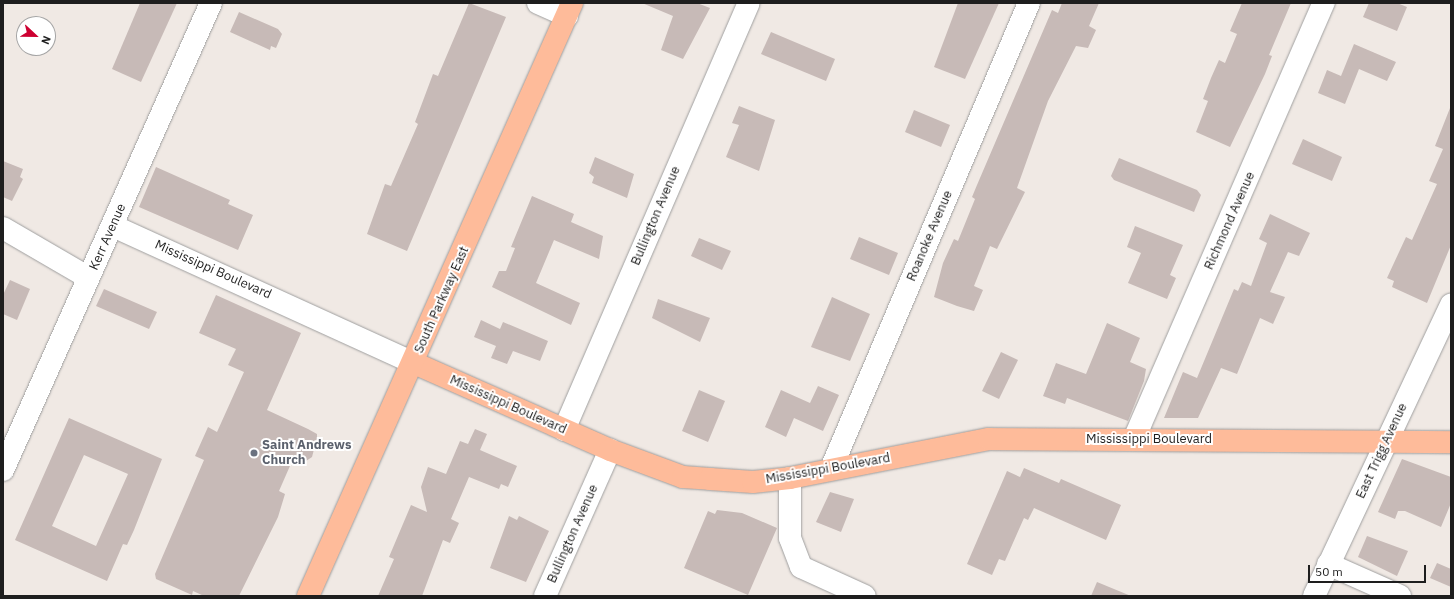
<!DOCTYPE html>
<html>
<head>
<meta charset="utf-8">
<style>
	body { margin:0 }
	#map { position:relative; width:1454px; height:599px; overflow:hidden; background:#f0e9e4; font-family:"IBM Plex Sans",sans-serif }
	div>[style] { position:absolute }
	.building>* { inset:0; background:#c7bab7 }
	.roads { filter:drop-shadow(0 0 1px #9f9f9f) drop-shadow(0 0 1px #9f9f9f) }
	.minor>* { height:22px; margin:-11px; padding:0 11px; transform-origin:11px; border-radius:11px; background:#fff }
	.major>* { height:22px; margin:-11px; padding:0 11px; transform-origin:11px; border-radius:11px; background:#febb9a }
	.dots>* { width:11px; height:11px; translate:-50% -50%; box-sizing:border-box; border:2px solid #fff; border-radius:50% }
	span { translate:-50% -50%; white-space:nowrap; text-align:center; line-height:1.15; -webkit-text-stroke:4px #fff; paint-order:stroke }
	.street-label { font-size:13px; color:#1e1e1e }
	.worship-label { font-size:13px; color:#5b616d; font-weight:700 }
	.left { translate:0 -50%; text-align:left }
	.frame { position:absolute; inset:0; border:4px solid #1e1e1e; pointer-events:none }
	.north { position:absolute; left:16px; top:16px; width:40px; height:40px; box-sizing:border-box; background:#fff; border:1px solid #a5a5a5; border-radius:50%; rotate:112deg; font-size:11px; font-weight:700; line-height:16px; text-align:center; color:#1e1e1e }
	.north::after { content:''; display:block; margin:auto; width:14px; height:18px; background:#cd0031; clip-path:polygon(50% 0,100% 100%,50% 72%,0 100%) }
	.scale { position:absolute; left:1308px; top:565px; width:118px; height:18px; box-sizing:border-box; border:2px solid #1e1e1e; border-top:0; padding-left:5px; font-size:12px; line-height:14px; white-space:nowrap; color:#1e1e1e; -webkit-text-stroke:3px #fff; paint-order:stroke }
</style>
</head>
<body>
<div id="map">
	<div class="building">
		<i style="clip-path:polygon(140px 3px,177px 3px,141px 82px,112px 69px)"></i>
		<i style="clip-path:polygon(469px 3px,506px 17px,407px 251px,367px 234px,385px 184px,391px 186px,418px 124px,415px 122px,433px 74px,438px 76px)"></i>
		<i style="clip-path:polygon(642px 3px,697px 3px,710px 8px,683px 59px,661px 50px,673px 16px)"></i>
		<i style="clip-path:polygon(958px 3px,999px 3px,965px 79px,934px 67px)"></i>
		<i style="clip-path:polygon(1062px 3px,1099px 3px,1089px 26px,1096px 30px,1088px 48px,1076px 46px,1048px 101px,1017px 188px,1025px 192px,997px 249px,990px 246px,974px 286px,983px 290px,974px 311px,957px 306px,934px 297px,943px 263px,954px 239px,958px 241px,975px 199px,972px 197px,977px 185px,1052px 10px,1058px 13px)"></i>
		<i style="clip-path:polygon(1242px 3px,1291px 3px,1269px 55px,1272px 56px,1265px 74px,1230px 147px,1196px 132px,1208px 101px,1203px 99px,1211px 78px,1219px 60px,1225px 63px,1237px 34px,1230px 31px)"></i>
		<i style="clip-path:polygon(1369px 3px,1397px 3px,1407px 7px,1397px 31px,1363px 17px)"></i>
		<i style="clip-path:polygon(239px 12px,278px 29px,282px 34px,276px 48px,271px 46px,270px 50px,230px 32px)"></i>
		<i style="clip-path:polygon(771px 32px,835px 59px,826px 81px,761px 54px)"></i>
		<i style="clip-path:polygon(1354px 44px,1396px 62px,1387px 81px,1359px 69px,1345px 104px,1318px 93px,1327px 70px,1341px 76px)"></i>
		<i style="clip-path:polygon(739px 106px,775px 120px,759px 171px,726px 157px,739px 125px,732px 123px)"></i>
		<i style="clip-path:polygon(1450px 108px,1451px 245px,1427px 303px,1392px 287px,1394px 281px,1387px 278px,1406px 237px,1412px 240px,1437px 184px,1429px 181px,1443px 149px,1435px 146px)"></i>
		<i style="clip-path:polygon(914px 110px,950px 125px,941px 147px,905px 132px)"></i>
		<i style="clip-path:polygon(1303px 139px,1342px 157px,1332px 181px,1292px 164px)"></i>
		<i style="clip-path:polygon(595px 157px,634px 174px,627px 198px,592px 183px,594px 177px,589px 173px)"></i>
		<i style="clip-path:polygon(1119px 158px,1197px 190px,1201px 195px,1194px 212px,1114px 180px,1111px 176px)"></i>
		<i style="clip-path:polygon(3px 161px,23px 169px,20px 177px,23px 179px,12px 201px,3px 197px)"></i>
		<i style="clip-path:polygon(156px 167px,230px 200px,228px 204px,253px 215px,238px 250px,139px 207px)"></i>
		<i style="clip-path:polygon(532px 196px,574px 214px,571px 222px,603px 236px,599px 259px,554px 240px,536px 283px,580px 303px,571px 325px,492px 287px,499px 271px,506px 271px,515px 248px,511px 247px)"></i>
		<i style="clip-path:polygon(1270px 214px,1310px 233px,1299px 256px,1288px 252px,1270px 292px,1285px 297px,1273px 324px,1260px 318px,1237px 374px,1221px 368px,1198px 418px,1164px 418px,1183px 372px,1197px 378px,1234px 289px,1238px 291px,1242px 282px,1251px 286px,1267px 243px,1259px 239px)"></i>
		<i style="clip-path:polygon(1135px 226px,1183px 245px,1170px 275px,1176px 278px,1167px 299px,1128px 283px,1141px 253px,1127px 247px)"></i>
		<i style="clip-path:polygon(859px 237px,898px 253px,889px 275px,850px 259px)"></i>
		<i style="clip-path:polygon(699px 238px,731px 251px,722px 270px,691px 256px)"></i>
		<i style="clip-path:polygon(10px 280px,30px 289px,17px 320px,3px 314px,3px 295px)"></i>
		<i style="clip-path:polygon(104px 289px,157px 312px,149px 329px,96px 306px)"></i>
		<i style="clip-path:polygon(216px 295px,301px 333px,267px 410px,308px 429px,317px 434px,317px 438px,312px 457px,303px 463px,293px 459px,279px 491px,285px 494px,278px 517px,239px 596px,204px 596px,193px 591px,192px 595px,156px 579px,155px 574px,204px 460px,195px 456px,208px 427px,217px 432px,244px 372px,228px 365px,236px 349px,199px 333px)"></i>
		<i style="clip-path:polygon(832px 297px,870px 314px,850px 361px,811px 347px)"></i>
		<i style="clip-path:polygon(658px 299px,710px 318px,700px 342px,652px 318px)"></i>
		<i style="clip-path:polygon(481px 320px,500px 329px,503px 322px,548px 341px,540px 361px,513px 351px,507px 364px,491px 358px,496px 346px,474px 337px)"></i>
		<i style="clip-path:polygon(1107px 323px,1140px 338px,1130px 362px,1146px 369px,1144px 381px,1128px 421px,1067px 398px,1065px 404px,1043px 396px,1056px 363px,1086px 374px)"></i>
		<i style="clip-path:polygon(1001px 352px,1018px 360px,999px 399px,982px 391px)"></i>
		<i style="clip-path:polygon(818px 386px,839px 395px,823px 431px,794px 418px,786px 437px,765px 427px,781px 390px,810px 403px)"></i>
		<i style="clip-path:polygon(699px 390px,725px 401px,708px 442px,682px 431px)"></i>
		<i style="clip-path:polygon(evenodd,69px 418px,162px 459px,134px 530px,127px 545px,123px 544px,107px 581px,15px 540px,69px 418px,84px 455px,128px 474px,96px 546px,52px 526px,84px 455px)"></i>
		<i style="clip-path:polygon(475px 429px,487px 434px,480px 450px,517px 466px,508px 487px,501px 484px,499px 489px,469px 477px,451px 519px,459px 523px,450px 543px,443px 540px,422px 596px,378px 596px,394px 559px,389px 557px,411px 505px,427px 512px,421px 487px,428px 467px,446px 474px,460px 441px,468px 444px)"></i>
		<i style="clip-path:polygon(1402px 459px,1451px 477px,1451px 503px,1441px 527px,1405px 511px,1398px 511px,1395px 519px,1378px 512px)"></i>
		<i style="clip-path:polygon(1024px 468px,1059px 483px,1061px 479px,1121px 505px,1106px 540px,1034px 508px,1028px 520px,1024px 518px,1005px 561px,999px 559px,992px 575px,967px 564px,1007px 471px,1020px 477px)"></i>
		<i style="clip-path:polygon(830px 492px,854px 499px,841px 532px,816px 522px)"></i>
		<i style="clip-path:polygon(717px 510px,742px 513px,777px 528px,748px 595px,684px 568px,708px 511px,715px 514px)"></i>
		<i style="clip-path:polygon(509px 516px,517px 520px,519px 516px,549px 531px,526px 582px,490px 568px)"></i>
		<i style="clip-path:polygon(1367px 536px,1408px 551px,1397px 576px,1358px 557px)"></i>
		<i style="clip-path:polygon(1437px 563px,1451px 569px,1451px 587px,1430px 578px)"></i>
		<i style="clip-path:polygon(1097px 582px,1131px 596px,1091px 596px)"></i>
	</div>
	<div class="roads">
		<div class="minor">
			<i style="left:538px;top:3px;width:32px;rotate:24deg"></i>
			<i style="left:113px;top:226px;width:331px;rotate:24.5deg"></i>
			<i style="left:3px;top:228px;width:99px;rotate:30.2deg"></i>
			<i style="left:564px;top:430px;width:465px;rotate:-66.6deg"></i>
			<i style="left:1134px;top:439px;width:476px;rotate:-66.5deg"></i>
			<i style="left:831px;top:469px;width:506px;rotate:-66.98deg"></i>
			<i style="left:3px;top:470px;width:511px;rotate:-65.99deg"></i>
			<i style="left:790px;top:478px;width:60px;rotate:90deg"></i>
			<i style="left:790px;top:538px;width:31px;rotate:69deg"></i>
			<i style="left:801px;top:567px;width:70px;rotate:24.4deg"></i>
			<i style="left:1328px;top:564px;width:79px;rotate:24deg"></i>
			<i style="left:545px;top:596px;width:160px;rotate:-66deg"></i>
			<i style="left:1314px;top:596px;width:322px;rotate:-64.8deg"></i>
		</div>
		<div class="major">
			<i style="left:414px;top:363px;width:214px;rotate:23.9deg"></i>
			<i style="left:610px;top:450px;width:78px;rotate:20.3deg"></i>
			<i style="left:683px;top:477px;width:27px;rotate:4deg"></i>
			<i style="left:710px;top:479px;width:43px;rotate:4deg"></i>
			<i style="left:753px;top:482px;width:37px;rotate:-6deg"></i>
			<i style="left:790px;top:478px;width:203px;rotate:-11.1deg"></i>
			<i style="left:989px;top:439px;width:462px;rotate:0.4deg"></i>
			<i style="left:308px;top:596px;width:649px;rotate:-66deg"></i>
		</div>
	</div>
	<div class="dots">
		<i style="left:254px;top:453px;background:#6b7280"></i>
	</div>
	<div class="street-label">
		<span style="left:656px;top:216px;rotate:-67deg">Bullington Avenue</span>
		<span style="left:1230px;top:221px;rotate:-66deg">Richmond Avenue</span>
		<span style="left:930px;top:236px;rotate:-67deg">Roanoke Avenue</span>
		<span style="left:108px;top:237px;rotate:-66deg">Kerr Avenue</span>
		<span style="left:213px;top:270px;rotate:24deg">Mississippi Boulevard</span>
		<span style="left:442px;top:300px;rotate:-66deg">South Parkway East</span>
		<span style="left:508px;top:405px;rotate:24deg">Mississippi Boulevard</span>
		<span style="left:1149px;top:439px">Mississippi Boulevard</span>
		<span style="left:1382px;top:451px;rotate:-65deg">East Trigg Avenue</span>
		<span style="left:828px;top:469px;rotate:-10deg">Mississippi Boulevard</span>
		<span style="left:573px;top:534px;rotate:-66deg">Bullington Avenue</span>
	</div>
	<div class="worship-label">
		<span class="left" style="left:262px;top:453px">Saint Andrews<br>Church</span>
	</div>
	<div class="frame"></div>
	<div class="north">N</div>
	<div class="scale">50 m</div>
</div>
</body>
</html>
